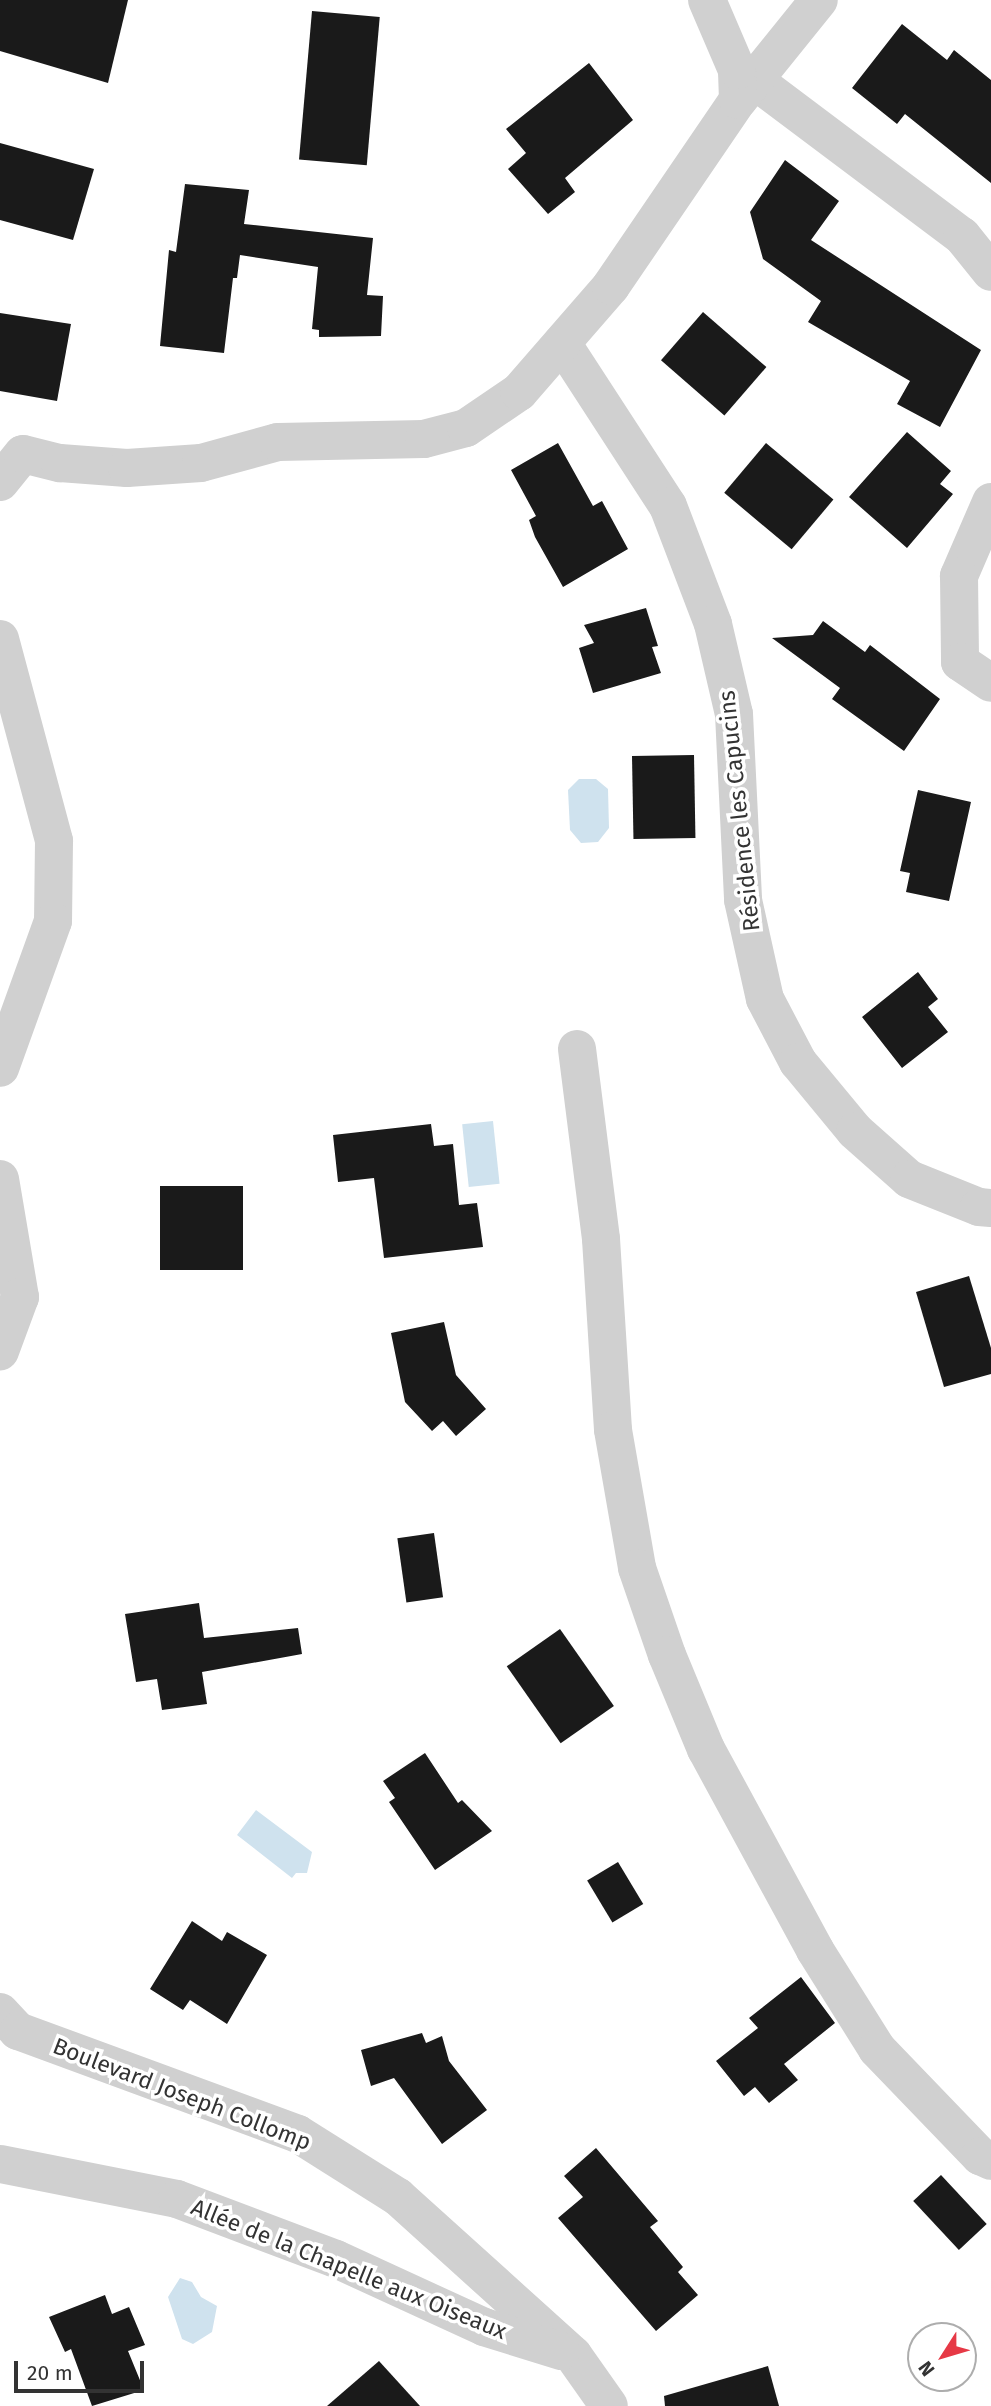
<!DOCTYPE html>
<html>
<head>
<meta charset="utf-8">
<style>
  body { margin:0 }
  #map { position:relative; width:991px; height:2406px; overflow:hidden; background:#fff; font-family:"Fira Sans",sans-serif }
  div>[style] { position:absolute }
  .water>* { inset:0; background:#cfe2ee; transform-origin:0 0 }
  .building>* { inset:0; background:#1a1a1a; transform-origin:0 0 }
  .street>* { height:38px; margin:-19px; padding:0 19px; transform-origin:19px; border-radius:19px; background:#d0d0d0 }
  span { translate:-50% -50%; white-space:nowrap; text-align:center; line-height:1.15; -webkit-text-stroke:7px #fff; paint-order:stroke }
  .street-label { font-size:23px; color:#333 }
  .north { position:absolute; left:907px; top:2322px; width:70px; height:70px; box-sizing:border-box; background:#fff; border:2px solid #adadad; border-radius:50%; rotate:233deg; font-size:19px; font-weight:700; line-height:28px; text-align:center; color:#333 }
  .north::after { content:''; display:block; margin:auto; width:24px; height:32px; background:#e63946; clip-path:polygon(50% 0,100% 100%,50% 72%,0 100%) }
  .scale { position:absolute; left:14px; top:2361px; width:130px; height:32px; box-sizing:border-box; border:4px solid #333; border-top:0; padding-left:9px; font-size:21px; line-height:24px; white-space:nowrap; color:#333; -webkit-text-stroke:5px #fff; paint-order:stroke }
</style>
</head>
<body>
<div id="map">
  <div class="water">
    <div style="clip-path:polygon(579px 779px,596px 779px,608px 789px,609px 828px,598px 842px,581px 843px,570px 830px,568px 790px)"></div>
    <div style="left:493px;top:1121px;width:63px;height:31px;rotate:84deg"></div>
    <div style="clip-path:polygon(256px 1810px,312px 1852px,307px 1873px,296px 1873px,292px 1878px,237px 1835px)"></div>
    <div style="clip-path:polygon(180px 2278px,192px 2282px,201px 2297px,217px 2306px,212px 2332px,193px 2344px,182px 2339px,168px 2297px)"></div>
  </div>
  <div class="building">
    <div style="clip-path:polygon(0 0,128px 0,108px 83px,0 51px)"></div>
    <div style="left:312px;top:11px;width:68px;height:149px;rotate:5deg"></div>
    <div style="clip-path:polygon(902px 24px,947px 60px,954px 50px,991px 80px,991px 183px,905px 114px,897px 124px,852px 88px)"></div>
    <div style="clip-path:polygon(589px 63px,633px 120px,565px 178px,575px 192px,548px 214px,508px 169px,526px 153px,506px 129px)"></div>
    <div style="clip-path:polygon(0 143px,94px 169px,73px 240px,0 220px)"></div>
    <div style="clip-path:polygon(785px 160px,839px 201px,811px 240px,981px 350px,940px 427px,897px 404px,910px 381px,808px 322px,821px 301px,763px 259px,750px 212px)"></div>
    <div style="clip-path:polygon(185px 184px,249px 190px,244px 224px,373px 238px,367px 295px,383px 296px,381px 336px,319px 337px,319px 330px,312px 329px,318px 267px,240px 255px,237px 278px,233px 278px,224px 353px,160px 346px,169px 250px,176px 252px)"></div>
    <div style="left:703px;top:312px;width:84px;height:64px;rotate:41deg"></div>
    <div style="clip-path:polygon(0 313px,71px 324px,57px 401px,0 391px)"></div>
    <div style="clip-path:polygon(907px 432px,951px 471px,940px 484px,953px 494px,907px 548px,849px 497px)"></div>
    <div style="clip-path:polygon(558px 443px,593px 506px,602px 501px,628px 549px,563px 587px,535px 537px,529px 520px,536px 516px,511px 470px)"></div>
    <div style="left:766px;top:443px;width:88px;height:65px;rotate:40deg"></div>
    <div style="clip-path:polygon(646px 608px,658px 646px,652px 647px,661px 673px,593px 693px,579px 648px,594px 643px,584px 625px)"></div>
    <div style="clip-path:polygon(823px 621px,865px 652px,870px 645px,940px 699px,904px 751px,832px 699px,840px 688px,772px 638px,813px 635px)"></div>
    <div style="left:694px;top:755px;width:83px;height:62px;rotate:89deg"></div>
    <div style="clip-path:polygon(918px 790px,971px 802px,949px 901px,906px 892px,910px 873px,900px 871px)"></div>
    <div style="clip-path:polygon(918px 972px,938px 999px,928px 1007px,948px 1032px,902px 1068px,862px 1017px)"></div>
    <div style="clip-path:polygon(431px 1124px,434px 1146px,453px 1144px,459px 1205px,477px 1203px,483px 1247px,384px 1258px,374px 1178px,338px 1182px,333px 1135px)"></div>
    <div style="left:160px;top:1186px;width:83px;height:84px"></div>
    <div style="clip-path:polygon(969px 1276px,991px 1348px,991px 1374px,944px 1387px,916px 1292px)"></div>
    <div style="clip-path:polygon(444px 1322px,456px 1375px,486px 1409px,456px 1436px,443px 1421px,432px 1431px,405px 1402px,391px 1333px)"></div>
    <div style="left:434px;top:1533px;width:65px;height:37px;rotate:82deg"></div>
    <div style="clip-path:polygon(199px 1603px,204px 1638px,298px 1628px,302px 1654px,202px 1672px,207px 1704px,162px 1710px,157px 1679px,136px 1682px,125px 1614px)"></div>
    <div style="left:560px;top:1629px;width:94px;height:65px;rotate:55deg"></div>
    <div style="clip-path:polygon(425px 1753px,458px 1803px,462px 1800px,492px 1831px,435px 1870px,389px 1802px,395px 1798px,383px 1781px)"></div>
    <div style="left:618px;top:1862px;width:49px;height:36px;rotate:59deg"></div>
    <div style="clip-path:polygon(192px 1921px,222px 1941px,227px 1932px,267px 1955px,227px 2024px,190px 2000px,183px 2010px,150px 1989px)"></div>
    <div style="clip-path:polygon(801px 1977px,835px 2023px,784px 2064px,798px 2080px,769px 2103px,755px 2087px,744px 2096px,716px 2061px,758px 2028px,749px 2018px)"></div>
    <div style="clip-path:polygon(422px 2033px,426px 2043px,442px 2036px,449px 2061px,487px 2110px,442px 2144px,394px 2078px,371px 2086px,361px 2050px)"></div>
    <div style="clip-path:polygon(596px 2148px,658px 2221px,650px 2227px,683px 2267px,678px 2272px,698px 2295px,656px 2331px,558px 2218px,583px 2197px,564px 2176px)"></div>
    <div style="left:941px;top:2175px;width:67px;height:38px;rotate:47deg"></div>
    <div style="clip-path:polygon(105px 2295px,112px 2314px,129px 2307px,145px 2345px,128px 2351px,144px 2390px,92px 2406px,71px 2349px,65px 2352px,49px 2317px)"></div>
    <div style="clip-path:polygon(379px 2361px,420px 2406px,327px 2406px)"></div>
    <div style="clip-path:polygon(768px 2366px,779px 2406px,665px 2406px,664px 2396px)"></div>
  </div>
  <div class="street">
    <div style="left:754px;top:80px;width:260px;rotate:36.9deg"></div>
    <div style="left:962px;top:236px;width:46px;rotate:51.1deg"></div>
    <div style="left:739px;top:99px;width:127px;rotate:-51.1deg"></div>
    <div style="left:562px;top:343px;width:194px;rotate:57deg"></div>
    <div style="left:668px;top:506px;width:126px;rotate:69.1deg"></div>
    <div style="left:713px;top:624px;width:92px;rotate:76.9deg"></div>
    <div style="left:734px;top:714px;width:186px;rotate:87.2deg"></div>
    <div style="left:743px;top:900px;width:101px;rotate:77.5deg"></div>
    <div style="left:765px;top:999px;width:71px;rotate:62.4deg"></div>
    <div style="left:798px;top:1062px;width:89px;rotate:50.4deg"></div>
    <div style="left:855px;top:1131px;width:72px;rotate:41.6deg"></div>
    <div style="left:909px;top:1179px;width:75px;rotate:21.8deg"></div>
    <div style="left:979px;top:1207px;width:12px;rotate:5deg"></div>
    <div style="left:0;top:482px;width:36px;rotate:-51deg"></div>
    <div style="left:23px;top:454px;width:38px;rotate:14deg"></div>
    <div style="left:60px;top:463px;width:67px;rotate:4.3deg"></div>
    <div style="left:127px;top:468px;width:74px;rotate:-3.9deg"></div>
    <div style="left:201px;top:463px;width:80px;rotate:-15.3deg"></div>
    <div style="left:278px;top:442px;width:146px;rotate:-1.2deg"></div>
    <div style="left:424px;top:439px;width:43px;rotate:-14.7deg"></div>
    <div style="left:466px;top:428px;width:64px;rotate:-34.2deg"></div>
    <div style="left:519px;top:392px;width:140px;rotate:-49deg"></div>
    <div style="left:611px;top:286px;width:225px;rotate:-55.7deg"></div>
    <div style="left:738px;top:100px;width:30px;rotate:-92deg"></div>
    <div style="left:737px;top:70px;width:76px;rotate:-113.2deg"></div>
    <div style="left:991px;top:502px;width:81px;rotate:113.4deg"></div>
    <div style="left:959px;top:576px;width:86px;rotate:89.3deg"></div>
    <div style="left:960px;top:662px;width:37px;rotate:34deg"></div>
    <div style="left:0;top:639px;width:209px;rotate:75deg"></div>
    <div style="left:54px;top:841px;width:80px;rotate:90.7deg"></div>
    <div style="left:53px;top:921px;width:156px;rotate:109.8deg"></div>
    <div style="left:577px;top:1049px;width:192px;rotate:82.8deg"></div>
    <div style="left:601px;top:1239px;width:191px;rotate:86.4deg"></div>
    <div style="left:613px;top:1430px;width:140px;rotate:80.1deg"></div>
    <div style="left:637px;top:1568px;width:92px;rotate:71deg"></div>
    <div style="left:667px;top:1655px;width:102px;rotate:67.5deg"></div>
    <div style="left:706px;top:1749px;width:229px;rotate:61.5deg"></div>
    <div style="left:815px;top:1950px;width:117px;rotate:57.9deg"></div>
    <div style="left:877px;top:2049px;width:149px;rotate:46.1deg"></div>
    <div style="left:980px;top:2156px;width:12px;rotate:24deg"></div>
    <div style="left:0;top:1179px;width:120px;rotate:80.4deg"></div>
    <div style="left:20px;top:1297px;width:58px;rotate:110.3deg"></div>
    <div style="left:0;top:2012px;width:26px;rotate:47deg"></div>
    <div style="left:18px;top:2031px;width:298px;rotate:20.2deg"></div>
    <div style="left:298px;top:2134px;width:118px;rotate:32.2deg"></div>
    <div style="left:398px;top:2197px;width:236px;rotate:42.1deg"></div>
    <div style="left:573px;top:2355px;width:62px;rotate:54.8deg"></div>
    <div style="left:0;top:2164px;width:180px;rotate:11.2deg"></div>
    <div style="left:177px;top:2199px;width:170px;rotate:20.7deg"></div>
    <div style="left:336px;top:2259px;width:163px;rotate:24.7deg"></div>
    <div style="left:484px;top:2327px;width:81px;rotate:17.3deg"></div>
  </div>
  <div class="street-label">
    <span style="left:739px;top:811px;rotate:-96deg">Résidence les Capucins</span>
    <span style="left:182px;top:2094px;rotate:21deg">Boulevard Joseph Collomp</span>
    <span style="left:349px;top:2269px;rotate:22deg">Allée de la Chapelle aux Oiseaux</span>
  </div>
  <div class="north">N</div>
  <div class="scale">20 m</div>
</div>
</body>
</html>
